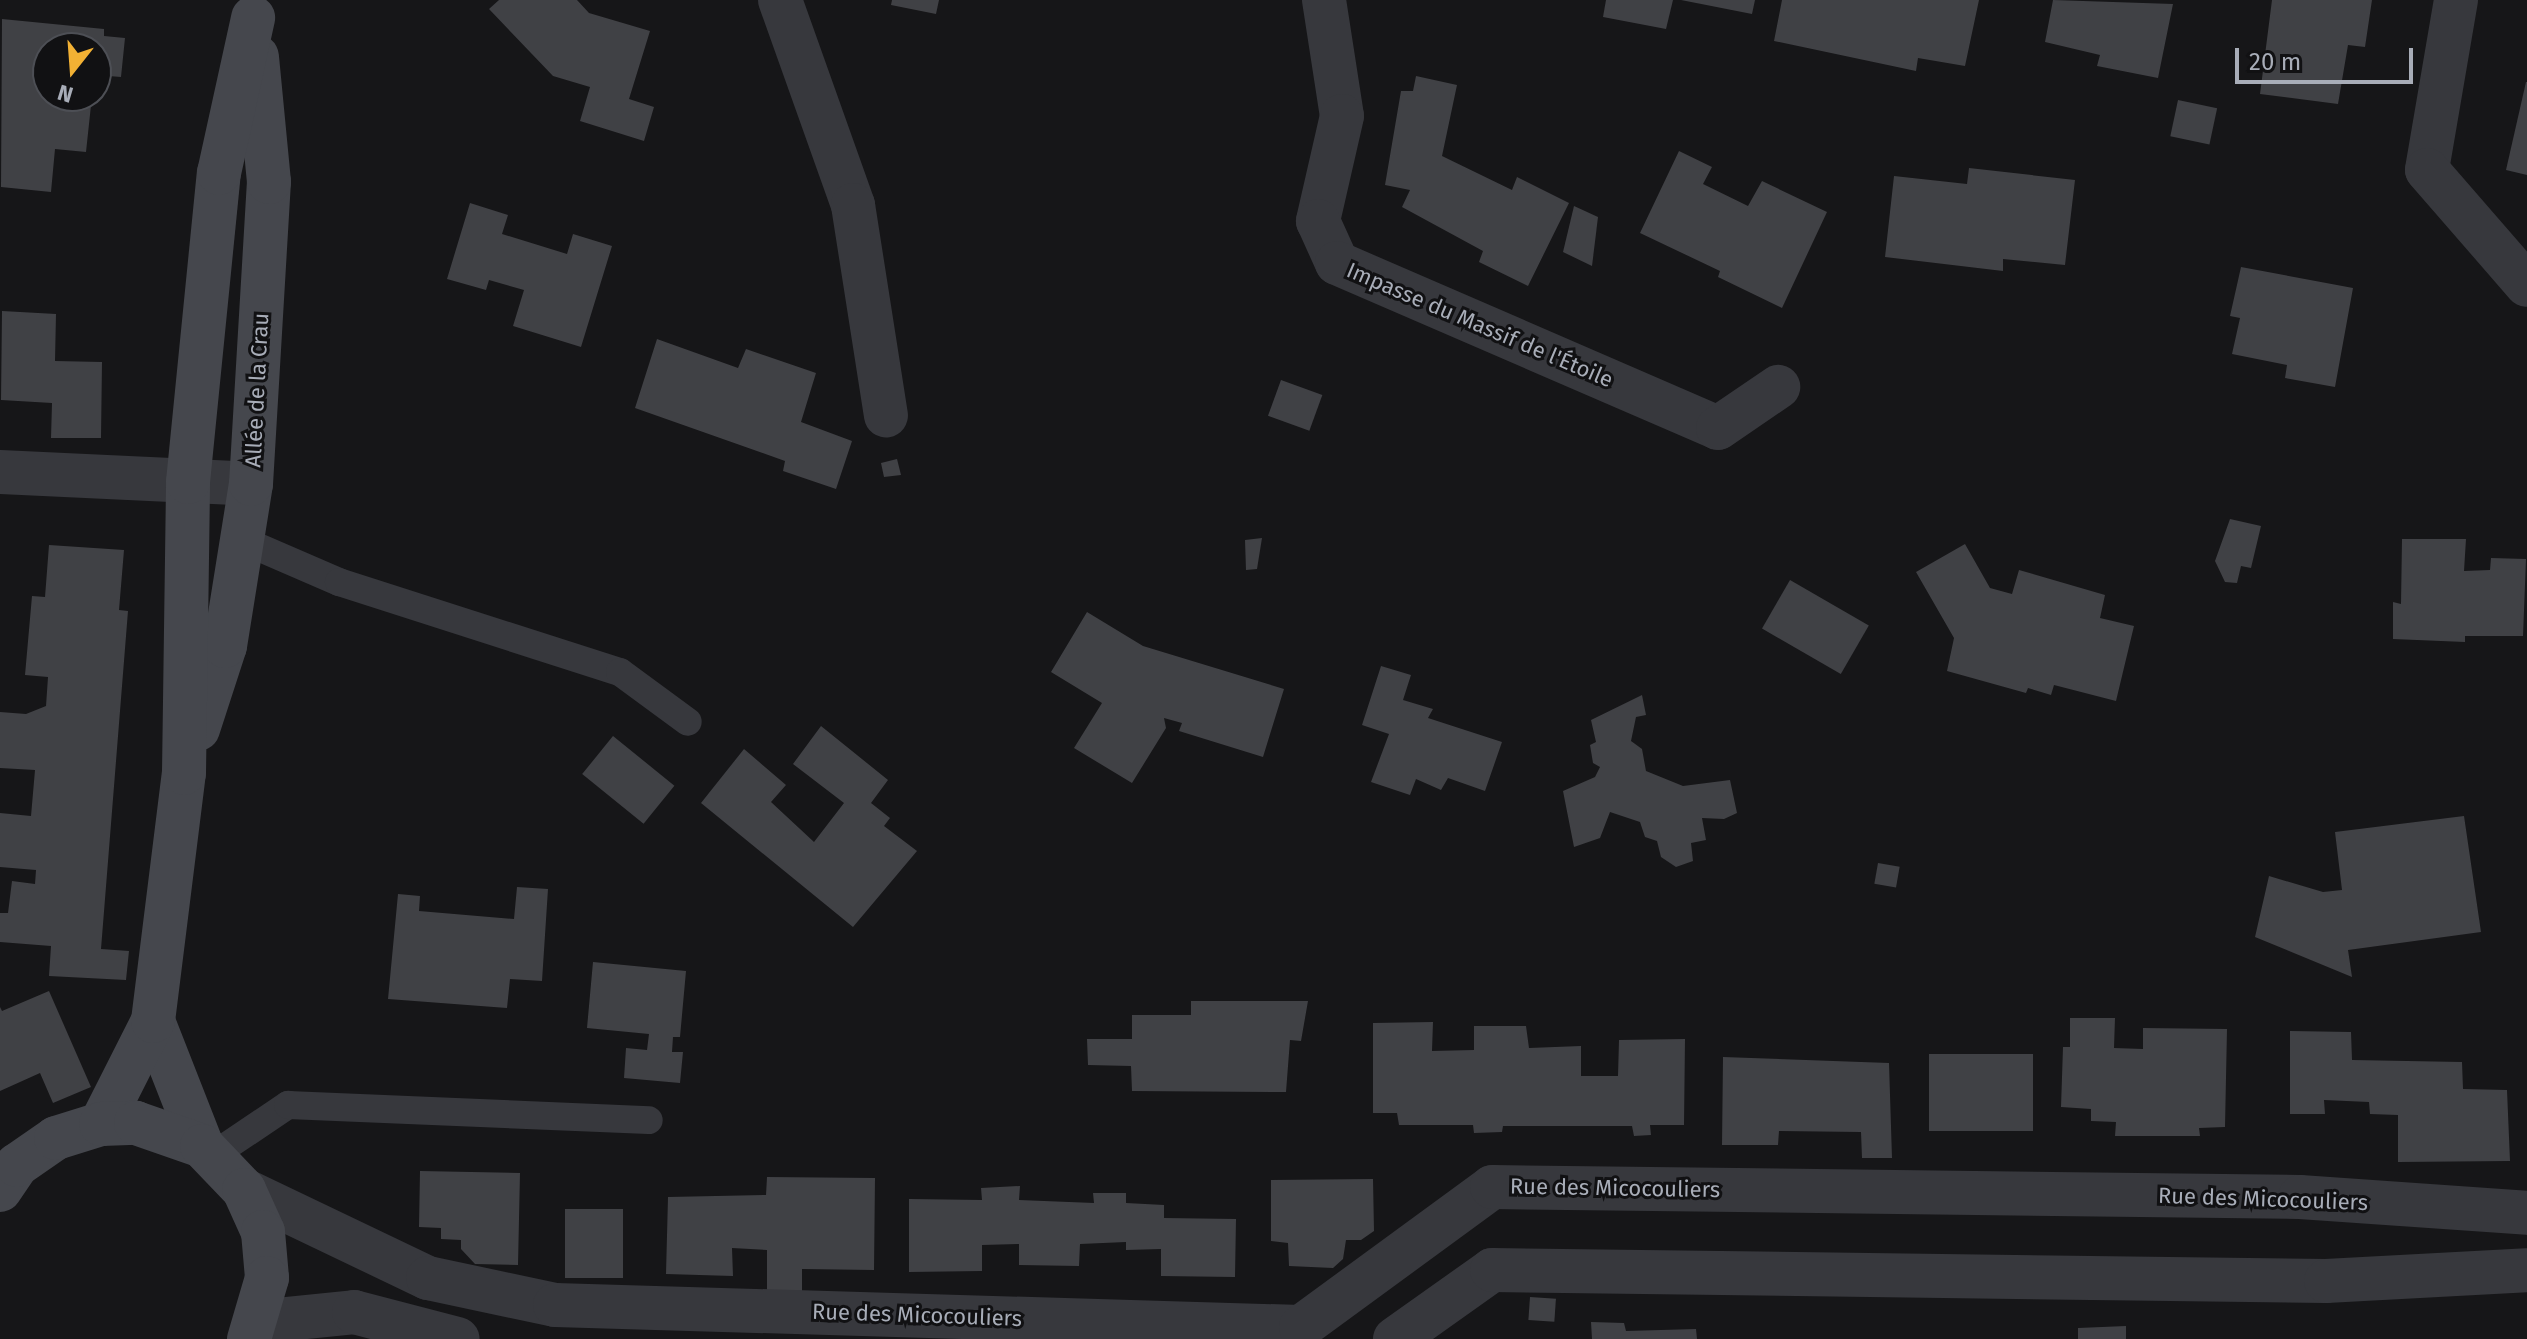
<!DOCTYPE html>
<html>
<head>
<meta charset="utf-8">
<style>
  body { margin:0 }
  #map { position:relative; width:2527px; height:1339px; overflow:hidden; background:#161618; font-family:"Fira Sans",sans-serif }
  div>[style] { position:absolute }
  .building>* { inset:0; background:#404145; transform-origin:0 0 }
  .lane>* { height:28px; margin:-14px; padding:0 14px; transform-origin:14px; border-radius:14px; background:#37383d }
  .street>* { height:44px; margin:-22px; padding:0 22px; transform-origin:22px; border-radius:22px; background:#37383d }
  .secondary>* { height:44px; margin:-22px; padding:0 22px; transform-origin:22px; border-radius:22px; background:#45474d }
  span { translate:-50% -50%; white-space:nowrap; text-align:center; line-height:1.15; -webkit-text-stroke:6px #111113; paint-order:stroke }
  .street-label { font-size:22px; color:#a8adb8 }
  .north { position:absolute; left:32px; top:32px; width:80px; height:80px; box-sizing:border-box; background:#111113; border:2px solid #4d4f55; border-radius:50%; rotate:197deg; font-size:22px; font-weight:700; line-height:32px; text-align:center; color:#a8adb8 }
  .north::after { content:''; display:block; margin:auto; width:28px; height:36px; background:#f2b134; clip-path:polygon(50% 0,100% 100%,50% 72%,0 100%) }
  .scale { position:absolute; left:2235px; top:48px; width:178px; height:36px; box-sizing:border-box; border:4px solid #a8adb8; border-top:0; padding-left:10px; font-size:24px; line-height:28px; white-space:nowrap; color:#a8adb8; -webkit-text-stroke:6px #111113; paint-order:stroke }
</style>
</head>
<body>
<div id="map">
  <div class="building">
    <div style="clip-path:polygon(499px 0,577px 0,589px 13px,650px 31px,629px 99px,654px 107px,644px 141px,580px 121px,590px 87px,553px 76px,489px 9px)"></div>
    <div style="clip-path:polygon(892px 0,939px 0,936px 14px,891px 5px)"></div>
    <div style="clip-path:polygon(1606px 0,1673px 0,1666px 29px,1603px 17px)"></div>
    <div style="clip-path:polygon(1681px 0,1755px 0,1752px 14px)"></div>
    <div style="clip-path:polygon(1782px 0,1979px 0,1965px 66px,1918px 58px,1916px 71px,1774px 41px)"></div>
    <div style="clip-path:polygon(2053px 0,2173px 4px,2158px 78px,2097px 66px,2100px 55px,2045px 42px)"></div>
    <div style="clip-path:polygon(2272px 0,2372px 0,2365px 47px,2348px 45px,2338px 104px,2260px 94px)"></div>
    <div style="clip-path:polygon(2px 19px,104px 29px,104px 36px,125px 38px,121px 77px,96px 75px,96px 48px,48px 48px,48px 96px,92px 96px,86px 152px,55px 149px,51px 192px,1px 187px)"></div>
    <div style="clip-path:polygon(1416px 76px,1457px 85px,1442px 156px,1512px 190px,1517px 177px,1569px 203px,1528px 286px,1479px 262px,1483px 251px,1402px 207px,1410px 190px,1385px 185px,1401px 91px,1413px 91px)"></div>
    <div style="clip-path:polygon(2526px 82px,2527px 82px,2527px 175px,2506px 170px)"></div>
    <div style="left:2178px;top:100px;width:40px;height:37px;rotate:12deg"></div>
    <div style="clip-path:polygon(1679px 151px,1712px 167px,1703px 184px,1748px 206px,1762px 181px,1827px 212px,1782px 308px,1718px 277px,1720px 271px,1640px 233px)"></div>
    <div style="clip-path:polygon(1969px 168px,2075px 180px,2065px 265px,2003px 259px,2003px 271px,1885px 257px,1894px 176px,1967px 184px)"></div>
    <div style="clip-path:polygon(470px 203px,508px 215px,502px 234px,567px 254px,573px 234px,612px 246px,581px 347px,513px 326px,524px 290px,489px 280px,486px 290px,447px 279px)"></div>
    <div style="clip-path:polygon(1574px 206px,1598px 217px,1592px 266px,1563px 252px)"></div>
    <div style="clip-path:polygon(2241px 267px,2353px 288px,2335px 387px,2285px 378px,2287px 365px,2232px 354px,2240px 318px,2230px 316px)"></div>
    <div style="clip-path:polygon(2px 311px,56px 314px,55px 361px,102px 362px,101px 438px,51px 438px,52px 403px,1px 400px)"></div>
    <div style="clip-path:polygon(657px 339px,738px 368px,746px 349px,816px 373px,801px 422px,852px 441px,836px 489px,783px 471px,785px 461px,635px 408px)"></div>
    <div style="left:1281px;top:380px;width:44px;height:38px;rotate:20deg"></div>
    <div style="clip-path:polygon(897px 459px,901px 475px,884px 477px,881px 463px)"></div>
    <div style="clip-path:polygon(2230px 519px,2261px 526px,2251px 568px,2241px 566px,2237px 583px,2225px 582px,2215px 561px)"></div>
    <div style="clip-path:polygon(1262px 538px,1257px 569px,1246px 570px,1245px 540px)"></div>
    <div style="clip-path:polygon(2402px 539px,2466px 539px,2464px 571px,2490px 570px,2491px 558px,2526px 559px,2523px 636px,2465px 636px,2465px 642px,2393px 639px,2393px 602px,2401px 604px)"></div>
    <div style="clip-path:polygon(1965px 544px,1990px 588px,2012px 594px,2019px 570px,2105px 595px,2100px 618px,2134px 626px,2116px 701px,2054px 685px,2051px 695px,2028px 688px,2026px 693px,1947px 671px,1954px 638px,1916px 572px)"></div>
    <div style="clip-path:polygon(49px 545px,124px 550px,119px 610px,128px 611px,101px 949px,129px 951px,126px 980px,49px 976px,51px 946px,0 942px,0 913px,8px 913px,12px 881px,35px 884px,36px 870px,0 867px,0 813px,31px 816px,35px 770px,0 768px,0 712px,26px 714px,46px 706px,48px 677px,25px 675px,32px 596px,45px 597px)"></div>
    <div style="left:1790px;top:580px;width:91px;height:56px;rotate:30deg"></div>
    <div style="clip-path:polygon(1087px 612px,1143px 646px,1284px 689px,1263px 757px,1179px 731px,1182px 723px,1164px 718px,1166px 728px,1132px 783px,1074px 748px,1102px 703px,1051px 672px)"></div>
    <div style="clip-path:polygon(1381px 666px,1411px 675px,1403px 700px,1433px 709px,1428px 718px,1502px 742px,1485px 791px,1448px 778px,1441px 790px,1416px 779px,1410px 795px,1371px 782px,1389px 734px,1362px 725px)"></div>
    <div style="clip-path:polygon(1642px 695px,1646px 715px,1636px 717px,1631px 741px,1642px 749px,1646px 771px,1683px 786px,1730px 780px,1737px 813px,1724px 819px,1702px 818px,1706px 840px,1691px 843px,1693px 861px,1676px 867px,1661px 857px,1657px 841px,1645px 837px,1640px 822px,1610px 812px,1600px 838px,1574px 847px,1563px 791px,1595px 777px,1600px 767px,1593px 763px,1590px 745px,1596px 742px,1591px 720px)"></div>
    <div style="clip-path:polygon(821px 726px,888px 780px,871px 803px,890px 818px,884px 826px,917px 851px,853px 927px,701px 803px,744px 749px,786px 785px,771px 802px,814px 842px,844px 803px,793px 764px)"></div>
    <div style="left:613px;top:736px;width:79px;height:49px;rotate:39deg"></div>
    <div style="clip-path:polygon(2464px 816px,2481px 932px,2348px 950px,2352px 977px,2255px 937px,2269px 876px,2323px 892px,2342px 890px,2335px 832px)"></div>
    <div style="left:1878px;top:863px;width:22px;height:21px;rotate:10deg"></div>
    <div style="clip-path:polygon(517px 887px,548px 889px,542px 981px,510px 979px,507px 1008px,388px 999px,398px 894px,420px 896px,419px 911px,514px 919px)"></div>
    <div style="clip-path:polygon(593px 962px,686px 971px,680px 1037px,673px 1037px,672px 1052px,683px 1052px,680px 1083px,624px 1078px,626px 1048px,647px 1050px,649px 1034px,587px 1028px)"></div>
    <div style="clip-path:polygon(49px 991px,91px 1087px,53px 1103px,40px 1073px,0 1091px,0 1007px,2px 1011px)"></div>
    <div style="clip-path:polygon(1191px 1001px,1308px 1001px,1301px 1041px,1290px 1040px,1286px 1092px,1132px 1091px,1131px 1066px,1088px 1065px,1087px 1039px,1132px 1039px,1132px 1015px,1191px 1015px)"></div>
    <div style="clip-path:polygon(2070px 1018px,2115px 1018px,2114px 1048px,2143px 1049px,2143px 1028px,2227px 1029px,2225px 1127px,2199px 1128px,2200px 1136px,2115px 1136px,2116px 1122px,2091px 1121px,2091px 1109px,2061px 1107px,2063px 1047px,2070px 1047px)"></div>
    <div style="clip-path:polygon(1433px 1022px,1432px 1051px,1474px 1050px,1474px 1026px,1526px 1026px,1529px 1048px,1581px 1046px,1581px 1076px,1618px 1076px,1619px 1040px,1685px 1039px,1684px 1125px,1650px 1125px,1651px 1135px,1634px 1136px,1632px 1126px,1503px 1126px,1502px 1132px,1474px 1133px,1473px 1125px,1399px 1125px,1397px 1113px,1373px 1113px,1373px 1023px)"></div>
    <div style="clip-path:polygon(2290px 1031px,2351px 1032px,2352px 1060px,2462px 1062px,2463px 1089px,2507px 1090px,2510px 1161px,2398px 1162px,2398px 1115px,2370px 1114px,2369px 1102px,2324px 1100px,2325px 1114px,2290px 1114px)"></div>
    <div style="left:1929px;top:1054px;width:104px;height:77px"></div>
    <div style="clip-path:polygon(1723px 1057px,1889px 1063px,1892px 1158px,1862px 1158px,1861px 1132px,1779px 1131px,1778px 1145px,1722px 1145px)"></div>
    <div style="clip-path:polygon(420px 1171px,520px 1173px,518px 1265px,475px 1264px,461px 1249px,461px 1240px,441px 1239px,441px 1228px,419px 1227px)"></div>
    <div style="clip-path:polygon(767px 1177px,875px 1178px,874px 1270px,802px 1269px,802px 1293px,767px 1293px,767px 1250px,732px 1248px,733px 1276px,666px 1274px,668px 1197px,766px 1195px)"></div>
    <div style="clip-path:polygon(1373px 1179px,1374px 1231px,1361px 1240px,1346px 1240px,1343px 1259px,1333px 1268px,1289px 1266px,1288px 1243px,1271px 1241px,1271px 1180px)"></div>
    <div style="clip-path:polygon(1020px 1186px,1019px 1200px,1094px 1203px,1093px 1193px,1126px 1193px,1126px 1203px,1164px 1205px,1164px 1218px,1236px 1219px,1235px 1277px,1161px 1276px,1161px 1249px,1126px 1250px,1126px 1242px,1080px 1244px,1079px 1266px,1019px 1265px,1019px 1244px,982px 1245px,982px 1271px,909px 1272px,909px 1199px,982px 1200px,981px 1188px)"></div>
    <div style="left:623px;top:1209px;width:69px;height:58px;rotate:90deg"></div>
    <div style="left:1530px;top:1297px;width:26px;height:23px;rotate:4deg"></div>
    <div style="clip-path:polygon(1591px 1322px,1624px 1323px,1626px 1331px,1696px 1329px,1697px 1339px,1592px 1339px)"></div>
    <div style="clip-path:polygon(2126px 1326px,2126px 1339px,2078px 1339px,2078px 1328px)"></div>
  </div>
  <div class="lane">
    <div style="left:242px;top:540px;width:106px;rotate:23.4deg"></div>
    <div style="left:339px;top:582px;width:295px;rotate:17.8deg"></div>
    <div style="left:620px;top:672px;width:84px;rotate:36.3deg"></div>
    <div style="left:212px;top:1156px;width:92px;rotate:-33.9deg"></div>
    <div style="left:288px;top:1105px;width:361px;rotate:2.4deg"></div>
  </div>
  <div class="street">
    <div style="left:780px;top:0;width:218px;rotate:70.4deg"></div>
    <div style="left:853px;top:205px;width:213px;rotate:81.1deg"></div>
    <div style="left:1324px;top:0;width:117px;rotate:81.2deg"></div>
    <div style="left:1342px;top:116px;width:108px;rotate:102.9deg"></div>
    <div style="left:1318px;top:221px;width:46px;rotate:65.7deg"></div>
    <div style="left:1337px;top:263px;width:415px;rotate:23.4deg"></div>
    <div style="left:1718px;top:428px;width:73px;rotate:-34.3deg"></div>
    <div style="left:2456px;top:0;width:172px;rotate:99.7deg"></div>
    <div style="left:2427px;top:170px;width:152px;rotate:49deg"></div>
    <div style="left:0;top:472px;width:251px;rotate:2.7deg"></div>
    <div style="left:244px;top:1190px;width:204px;rotate:25.6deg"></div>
    <div style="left:428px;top:1278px;width:130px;rotate:12deg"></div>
    <div style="left:555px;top:1305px;width:746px;rotate:1.69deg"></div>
    <div style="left:1301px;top:1327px;width:237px;rotate:-36.2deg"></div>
    <div style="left:1492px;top:1187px;width:808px;rotate:0.71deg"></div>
    <div style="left:2300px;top:1197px;width:228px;rotate:4deg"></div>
    <div style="left:258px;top:1322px;width:97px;rotate:-5.9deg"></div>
    <div style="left:354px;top:1312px;width:107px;rotate:14.6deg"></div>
    <div style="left:1395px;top:1339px;width:119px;rotate:-35.4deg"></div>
    <div style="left:1492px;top:1270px;width:834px;rotate:0.76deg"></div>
    <div style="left:2326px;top:1281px;width:201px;rotate:-3.1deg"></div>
  </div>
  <div class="secondary">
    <div style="left:198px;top:729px;width:87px;rotate:-72deg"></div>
    <div style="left:225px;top:646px;width:164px;rotate:-80.9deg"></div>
    <div style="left:251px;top:484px;width:303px;rotate:-86.6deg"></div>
    <div style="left:269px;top:182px;width:126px;rotate:-95.5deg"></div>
    <div style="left:153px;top:1021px;width:134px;rotate:68.6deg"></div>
    <div style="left:101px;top:1124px;width:115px;rotate:-63.2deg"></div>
    <div style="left:153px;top:1021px;width:250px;rotate:-82.9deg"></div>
    <div style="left:184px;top:773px;width:291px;rotate:-89.2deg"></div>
    <div style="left:188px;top:482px;width:311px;rotate:-84.3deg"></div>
    <div style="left:219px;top:173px;width:159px;rotate:-77.6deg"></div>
    <div style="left:0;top:1190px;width:30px;rotate:-56deg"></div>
    <div style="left:17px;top:1165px;width:47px;rotate:-34.7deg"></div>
    <div style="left:56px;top:1138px;width:47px;rotate:-17.3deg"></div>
    <div style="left:101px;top:1124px;width:35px;rotate:-2deg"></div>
    <div style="left:136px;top:1123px;width:70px;rotate:19.2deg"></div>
    <div style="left:202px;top:1146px;width:61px;rotate:46.3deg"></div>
    <div style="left:244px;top:1190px;width:46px;rotate:65.7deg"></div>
    <div style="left:263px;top:1232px;width:46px;rotate:85deg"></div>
    <div style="left:267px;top:1278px;width:64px;rotate:106.4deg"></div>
  </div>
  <div class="street-label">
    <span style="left:1480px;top:325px;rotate:23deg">Impasse du Massif de l'Étoile</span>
    <span style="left:257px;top:390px;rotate:-87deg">Allée de la Crau</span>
    <span style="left:1615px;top:1188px;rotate:1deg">Rue des Micocouliers</span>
    <span style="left:2263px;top:1199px;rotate:2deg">Rue des Micocouliers</span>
    <span style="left:917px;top:1315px;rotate:2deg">Rue des Micocouliers</span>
  </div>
  <div class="north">N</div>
  <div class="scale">20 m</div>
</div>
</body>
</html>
